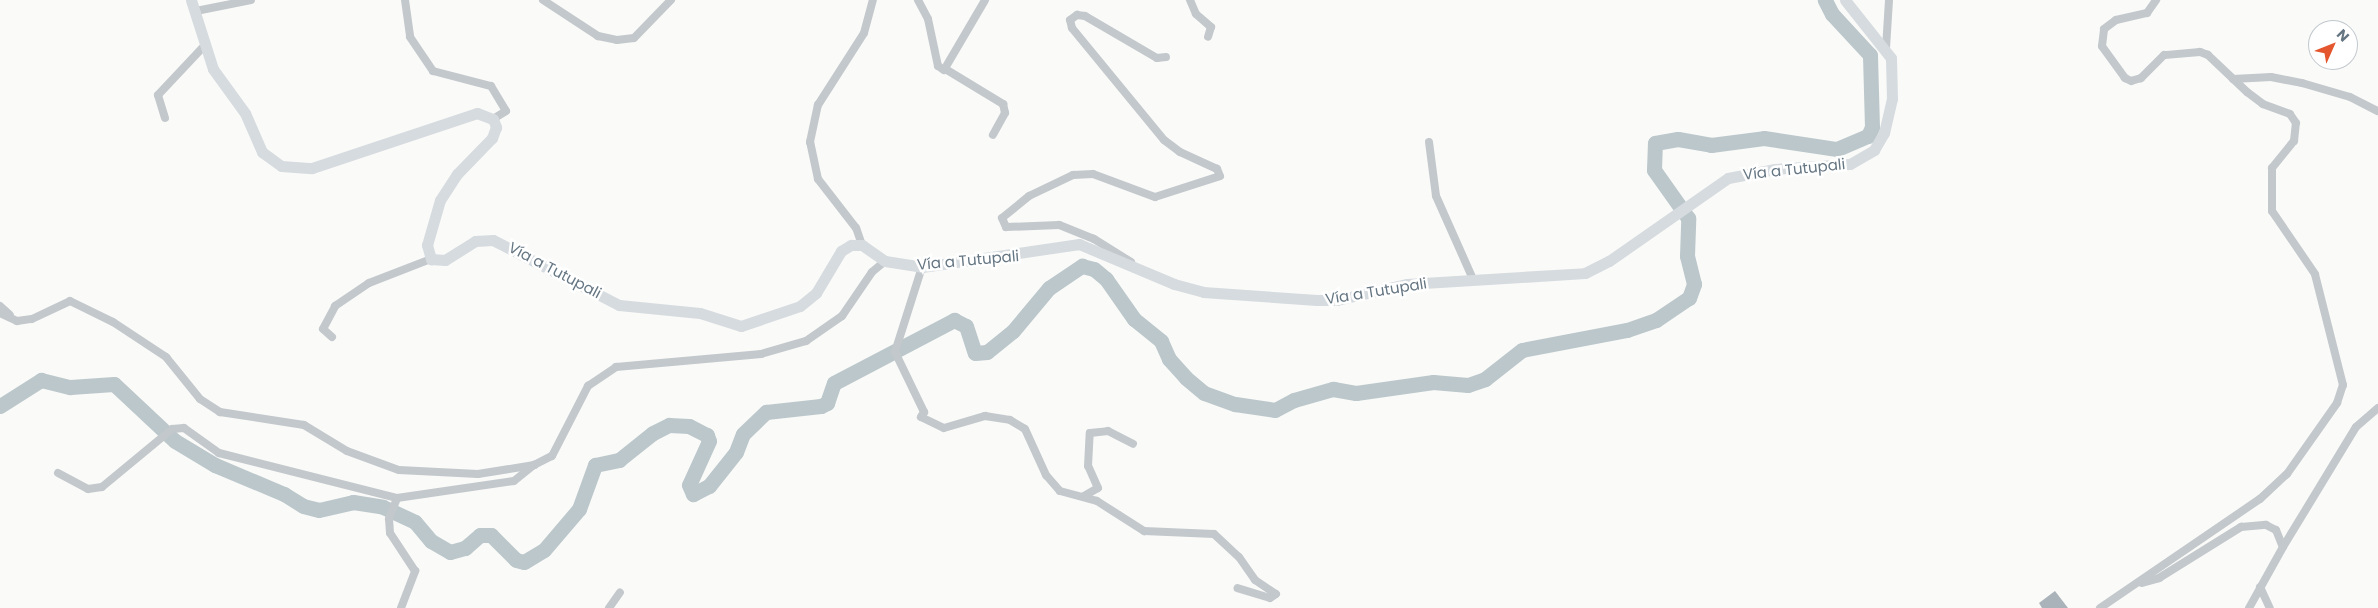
<!DOCTYPE html>
<html>
<head>
<meta charset="utf-8">
<style>
  body { margin:0 }
  #map { position:relative; width:2378px; height:608px; overflow:hidden; background:#fafaf8; font-family:Poppins,sans-serif }
  div>[style] { position:absolute }
  .river>* { height:15px; margin:-7.5px; padding:0 7.5px; transform-origin:7.5px; border-radius:7.5px; background:#bbc7cb }
  .building>* { inset:0; background:#aab3b9 }
  .street>* { height:8px; margin:-4px; padding:0 4px; transform-origin:4px; border-radius:4px; background:#c3c8cc }
  .secondary>* { height:11px; margin:-5.5px; padding:0 5.5px; transform-origin:5.5px; border-radius:5.5px; background:#d6dbdf }
  span { translate:-50% -50%; white-space:nowrap; text-align:center; line-height:1.15; -webkit-text-stroke:5px #fff; paint-order:stroke }
  .street-label { font-size:15px; color:#657683 }
  .north { position:absolute; left:2308px; top:20px; width:50px; height:50px; box-sizing:border-box; background:#fff; border:1px solid #c1c8cd; border-radius:50%; rotate:46deg; font-size:14px; font-weight:700; line-height:20px; text-align:center; color:#657683 }
  .north::after { content:''; display:block; margin:auto; width:18px; height:22px; background:#e4572e; clip-path:polygon(50% 0,100% 100%,50% 72%,0 100%) }
</style>
</head>
<body>
<div id="map">
  <div class="river">
    <div style="left:0;top:406px;width:49px;rotate:-32.4deg"></div>
    <div style="left:41px;top:380px;width:30px;rotate:14deg"></div>
    <div style="left:70px;top:387px;width:44px;rotate:-3.9deg"></div>
    <div style="left:114px;top:384px;width:83px;rotate:43.1deg"></div>
    <div style="left:175px;top:441px;width:47px;rotate:31deg"></div>
    <div style="left:215px;top:465px;width:75px;rotate:22.8deg"></div>
    <div style="left:284px;top:494px;width:22px;rotate:32deg"></div>
    <div style="left:303px;top:506px;width:16px;rotate:14deg"></div>
    <div style="left:319px;top:510px;width:35px;rotate:-13deg"></div>
    <div style="left:353px;top:502px;width:30px;rotate:9deg"></div>
    <div style="left:383px;top:507px;width:35px;rotate:25deg"></div>
    <div style="left:415px;top:522px;width:25px;rotate:50deg"></div>
    <div style="left:431px;top:541px;width:22px;rotate:30deg"></div>
    <div style="left:450px;top:552px;width:16px;rotate:-15deg"></div>
    <div style="left:465px;top:548px;width:20px;rotate:-41deg"></div>
    <div style="left:480px;top:535px;width:11px"></div>
    <div style="left:491px;top:535px;width:35px;rotate:45deg"></div>
    <div style="left:516px;top:560px;width:8px;rotate:14deg"></div>
    <div style="left:524px;top:562px;width:23px;rotate:-31deg"></div>
    <div style="left:544px;top:550px;width:54px;rotate:-49.5deg"></div>
    <div style="left:579px;top:509px;width:47px;rotate:-70deg"></div>
    <div style="left:595px;top:465px;width:25px;rotate:-12deg"></div>
    <div style="left:619px;top:460px;width:43px;rotate:-38.5deg"></div>
    <div style="left:653px;top:433px;width:18px;rotate:-27deg"></div>
    <div style="left:669px;top:425px;width:20px;rotate:3deg"></div>
    <div style="left:689px;top:426px;width:20px;rotate:27deg"></div>
    <div style="left:707px;top:435px;width:6px;rotate:72deg"></div>
    <div style="left:709px;top:441px;width:48px;rotate:114.4deg"></div>
    <div style="left:689px;top:485px;width:10px;rotate:66deg"></div>
    <div style="left:693px;top:494px;width:18px;rotate:-27deg"></div>
    <div style="left:709px;top:486px;width:43px;rotate:-51.5deg"></div>
    <div style="left:736px;top:452px;width:19px;rotate:-69deg"></div>
    <div style="left:743px;top:434px;width:32px;rotate:-44deg"></div>
    <div style="left:766px;top:412px;width:55px;rotate:-6.2deg"></div>
    <div style="left:821px;top:406px;width:7px;rotate:-27deg"></div>
    <div style="left:827px;top:403px;width:21px;rotate:-71deg"></div>
    <div style="left:834px;top:383px;width:136px;rotate:-27.7deg"></div>
    <div style="left:954px;top:320px;width:13px;rotate:27deg"></div>
    <div style="left:966px;top:326px;width:28px;rotate:72deg"></div>
    <div style="left:975px;top:353px;width:12px;rotate:-5deg"></div>
    <div style="left:987px;top:352px;width:33px;rotate:-39deg"></div>
    <div style="left:1013px;top:331px;width:56px;rotate:-50.1deg"></div>
    <div style="left:1049px;top:288px;width:40px;rotate:-34deg"></div>
    <div style="left:1082px;top:266px;width:12px;rotate:14deg"></div>
    <div style="left:1094px;top:269px;width:16px;rotate:40deg"></div>
    <div style="left:1106px;top:279px;width:49px;rotate:55deg"></div>
    <div style="left:1134px;top:319px;width:35px;rotate:39deg"></div>
    <div style="left:1161px;top:341px;width:20px;rotate:66deg"></div>
    <div style="left:1169px;top:359px;width:25px;rotate:48deg"></div>
    <div style="left:1186px;top:378px;width:23px;rotate:40deg"></div>
    <div style="left:1204px;top:393px;width:33px;rotate:20deg"></div>
    <div style="left:1235px;top:404px;width:40px;rotate:8.5deg"></div>
    <div style="left:1275px;top:410px;width:21px;rotate:-28deg"></div>
    <div style="left:1294px;top:400px;width:41px;rotate:-15.8deg"></div>
    <div style="left:1333px;top:389px;width:23px;rotate:10deg"></div>
    <div style="left:1356px;top:393px;width:78px;rotate:-8.1deg"></div>
    <div style="left:1433px;top:382px;width:35px;rotate:5deg"></div>
    <div style="left:1468px;top:385px;width:18px;rotate:-19deg"></div>
    <div style="left:1485px;top:379px;width:47px;rotate:-38.1deg"></div>
    <div style="left:1522px;top:350px;width:107px;rotate:-10.8deg"></div>
    <div style="left:1627px;top:330px;width:31px;rotate:-19deg"></div>
    <div style="left:1656px;top:320px;width:40px;rotate:-34deg"></div>
    <div style="left:1689px;top:298px;width:15px;rotate:-70deg"></div>
    <div style="left:1694px;top:284px;width:29px;rotate:-104deg"></div>
    <div style="left:1687px;top:256px;width:38px;rotate:-88deg"></div>
    <div style="left:1688px;top:218px;width:59px;rotate:-125.3deg"></div>
    <div style="left:1654px;top:170px;width:27px;rotate:-88deg"></div>
    <div style="left:1655px;top:143px;width:23px;rotate:-10deg"></div>
    <div style="left:1678px;top:139px;width:34px;rotate:10deg"></div>
    <div style="left:1711px;top:145px;width:53px;rotate:-7.5deg"></div>
    <div style="left:1764px;top:138px;width:74px;rotate:8.6deg"></div>
    <div style="left:1837px;top:149px;width:34px;rotate:-23deg"></div>
    <div style="left:1868px;top:136px;width:10px;rotate:-66deg"></div>
    <div style="left:1872px;top:127px;width:72px;rotate:-91.6deg"></div>
    <div style="left:1870px;top:55px;width:56px;rotate:-132.8deg"></div>
    <div style="left:1832px;top:14px;width:16px;rotate:-117deg"></div>
  </div>
  <div class="building">
    <div style="clip-path:polygon(2055px 591px,2068px 608px,2042px 608px,2039px 603px)"></div>
  </div>
  <div class="street">
    <div style="left:405px;top:0;width:37px;rotate:82deg"></div>
    <div style="left:410px;top:37px;width:41px;rotate:55.9deg"></div>
    <div style="left:433px;top:71px;width:60px;rotate:14.5deg"></div>
    <div style="left:491px;top:86px;width:29px;rotate:59deg"></div>
    <div style="left:506px;top:111px;width:15px;rotate:148deg"></div>
    <div style="left:543px;top:0;width:66px;rotate:33.2deg"></div>
    <div style="left:598px;top:36px;width:19px;rotate:12deg"></div>
    <div style="left:617px;top:40px;width:17px;rotate:-7deg"></div>
    <div style="left:634px;top:38px;width:53px;rotate:-45.8deg"></div>
    <div style="left:918px;top:0;width:21px;rotate:62deg"></div>
    <div style="left:928px;top:19px;width:48px;rotate:78deg"></div>
    <div style="left:938px;top:66px;width:7px;rotate:34deg"></div>
    <div style="left:944px;top:70px;width:81px;rotate:-59.6deg"></div>
    <div style="left:1190px;top:0;width:15px;rotate:67deg"></div>
    <div style="left:1196px;top:14px;width:20px;rotate:41deg"></div>
    <div style="left:1211px;top:27px;width:10px;rotate:107deg"></div>
    <div style="left:196px;top:11px;width:56px;rotate:-11.3deg"></div>
    <div style="left:1886px;top:48px;width:48px;rotate:-86.4deg"></div>
    <div style="left:947px;top:70px;width:66px;rotate:31.3deg"></div>
    <div style="left:1003px;top:104px;width:9px;rotate:77deg"></div>
    <div style="left:1005px;top:113px;width:25px;rotate:119deg"></div>
    <div style="left:2233px;top:79px;width:38px;rotate:-3deg"></div>
    <div style="left:2271px;top:77px;width:32px;rotate:11deg"></div>
    <div style="left:2302px;top:83px;width:50px;rotate:16.3deg"></div>
    <div style="left:2350px;top:97px;width:31px;rotate:27deg"></div>
    <div style="left:165px;top:118px;width:24px;rotate:-107deg"></div>
    <div style="left:158px;top:95px;width:67px;rotate:-46.8deg"></div>
    <div style="left:1429px;top:142px;width:54px;rotate:82.6deg"></div>
    <div style="left:1436px;top:196px;width:89px;rotate:66deg"></div>
    <div style="left:862px;top:245px;width:18px;rotate:-109deg"></div>
    <div style="left:856px;top:228px;width:62px;rotate:-127.8deg"></div>
    <div style="left:818px;top:179px;width:38px;rotate:-102deg"></div>
    <div style="left:810px;top:142px;width:38px;rotate:-78deg"></div>
    <div style="left:818px;top:105px;width:85px;rotate:-57.4deg"></div>
    <div style="left:864px;top:33px;width:34px;rotate:-75deg"></div>
    <div style="left:1131px;top:262px;width:44px;rotate:-148.1deg"></div>
    <div style="left:1094px;top:239px;width:38px;rotate:-158deg"></div>
    <div style="left:1059px;top:225px;width:53px;rotate:177.8deg"></div>
    <div style="left:1006px;top:227px;width:10px;rotate:-114deg"></div>
    <div style="left:1002px;top:218px;width:35px;rotate:-39deg"></div>
    <div style="left:1029px;top:196px;width:49px;rotate:-25.5deg"></div>
    <div style="left:1073px;top:175px;width:20px;rotate:-3deg"></div>
    <div style="left:1093px;top:174px;width:66px;rotate:20.4deg"></div>
    <div style="left:1155px;top:197px;width:68px;rotate:-17.9deg"></div>
    <div style="left:1220px;top:176px;width:8px;rotate:-113deg"></div>
    <div style="left:1217px;top:169px;width:41px;rotate:-155.3deg"></div>
    <div style="left:1180px;top:152px;width:20px;rotate:-143deg"></div>
    <div style="left:1164px;top:140px;width:145px;rotate:-129.4deg"></div>
    <div style="left:1072px;top:28px;width:8px;rotate:-104deg"></div>
    <div style="left:1070px;top:20px;width:9px;rotate:-36deg"></div>
    <div style="left:1077px;top:15px;width:8px;rotate:7deg"></div>
    <div style="left:1085px;top:16px;width:83px;rotate:30.3deg"></div>
    <div style="left:1157px;top:58px;width:9px;rotate:-6deg"></div>
    <div style="left:922px;top:267px;width:89px;rotate:107.6deg"></div>
    <div style="left:895px;top:352px;width:67px;rotate:64.2deg"></div>
    <div style="left:924px;top:412px;width:6px;rotate:121deg"></div>
    <div style="left:921px;top:417px;width:25px;rotate:26deg"></div>
    <div style="left:944px;top:428px;width:43px;rotate:-16.3deg"></div>
    <div style="left:985px;top:416px;width:25px;rotate:9deg"></div>
    <div style="left:1010px;top:420px;width:17px;rotate:31deg"></div>
    <div style="left:1025px;top:429px;width:51px;rotate:65.5deg"></div>
    <div style="left:1046px;top:475px;width:21px;rotate:49deg"></div>
    <div style="left:1060px;top:491px;width:38px;rotate:15deg"></div>
    <div style="left:1097px;top:501px;width:56px;rotate:32.6deg"></div>
    <div style="left:1144px;top:531px;width:70px;rotate:2.5deg"></div>
    <div style="left:1214px;top:534px;width:34px;rotate:43deg"></div>
    <div style="left:1239px;top:557px;width:28px;rotate:55deg"></div>
    <div style="left:1255px;top:580px;width:25px;rotate:34deg"></div>
    <div style="left:1276px;top:594px;width:7px;rotate:146deg"></div>
    <div style="left:1270px;top:598px;width:34px;rotate:-163deg"></div>
    <div style="left:0;top:306px;width:13px;rotate:42deg"></div>
    <div style="left:0;top:313px;width:19px;rotate:25deg"></div>
    <div style="left:17px;top:321px;width:15px;rotate:-8deg"></div>
    <div style="left:32px;top:319px;width:42px;rotate:-25.3deg"></div>
    <div style="left:70px;top:301px;width:48px;rotate:26deg"></div>
    <div style="left:113px;top:322px;width:64px;rotate:33.4deg"></div>
    <div style="left:166px;top:357px;width:54px;rotate:51deg"></div>
    <div style="left:200px;top:399px;width:24px;rotate:33deg"></div>
    <div style="left:220px;top:412px;width:85px;rotate:8.8deg"></div>
    <div style="left:304px;top:425px;width:50px;rotate:31.2deg"></div>
    <div style="left:347px;top:451px;width:55px;rotate:20.1deg"></div>
    <div style="left:399px;top:470px;width:79px;rotate:2.9deg"></div>
    <div style="left:478px;top:474px;width:57px;rotate:-9.1deg"></div>
    <div style="left:534px;top:465px;width:20px;rotate:-27deg"></div>
    <div style="left:552px;top:456px;width:79px;rotate:-62.8deg"></div>
    <div style="left:588px;top:386px;width:34px;rotate:-34deg"></div>
    <div style="left:616px;top:367px;width:146px;rotate:-5.1deg"></div>
    <div style="left:761px;top:354px;width:47px;rotate:-16.1deg"></div>
    <div style="left:806px;top:341px;width:44px;rotate:-34.8deg"></div>
    <div style="left:842px;top:316px;width:53px;rotate:-55.7deg"></div>
    <div style="left:872px;top:272px;width:17px;rotate:-40deg"></div>
    <div style="left:332px;top:337px;width:12px;rotate:-138deg"></div>
    <div style="left:323px;top:329px;width:26px;rotate:-62deg"></div>
    <div style="left:335px;top:306px;width:41px;rotate:-34.1deg"></div>
    <div style="left:369px;top:283px;width:66px;rotate:-21.2deg"></div>
    <div style="left:58px;top:473px;width:34px;rotate:28deg"></div>
    <div style="left:88px;top:489px;width:14px;rotate:-8deg"></div>
    <div style="left:102px;top:487px;width:91px;rotate:-39.6deg"></div>
    <div style="left:172px;top:429px;width:12px;rotate:-5deg"></div>
    <div style="left:184px;top:428px;width:43px;rotate:35.5deg"></div>
    <div style="left:219px;top:453px;width:184px;rotate:14.2deg"></div>
    <div style="left:1084px;top:496px;width:16px;rotate:-30deg"></div>
    <div style="left:1098px;top:488px;width:24px;rotate:-114deg"></div>
    <div style="left:1088px;top:466px;width:33px;rotate:-87deg"></div>
    <div style="left:1090px;top:433px;width:18px;rotate:-6deg"></div>
    <div style="left:1108px;top:431px;width:28px;rotate:27deg"></div>
    <div style="left:2283px;top:547px;width:140px;rotate:-58.7deg"></div>
    <div style="left:2356px;top:427px;width:29px;rotate:-41deg"></div>
    <div style="left:2142px;top:583px;width:18px;rotate:-16deg"></div>
    <div style="left:2159px;top:578px;width:97px;rotate:-31.9deg"></div>
    <div style="left:2241px;top:527px;width:25px;rotate:-5deg"></div>
    <div style="left:2266px;top:525px;width:11px;rotate:27deg"></div>
    <div style="left:2276px;top:530px;width:18px;rotate:68deg"></div>
    <div style="left:2283px;top:547px;width:70px;rotate:119.1deg"></div>
    <div style="left:2260px;top:587px;width:23px;rotate:65deg"></div>
    <div style="left:401px;top:608px;width:40px;rotate:-69deg"></div>
    <div style="left:415px;top:571px;width:45px;rotate:-123.3deg"></div>
    <div style="left:390px;top:533px;width:14px;rotate:-94deg"></div>
    <div style="left:389px;top:519px;width:22px;rotate:-69deg"></div>
    <div style="left:397px;top:498px;width:118px;rotate:-8.3deg"></div>
    <div style="left:514px;top:481px;width:26px;rotate:-39deg"></div>
    <div style="left:609px;top:608px;width:19px;rotate:-55deg"></div>
    <div style="left:2100px;top:608px;width:194px;rotate:-34.3deg"></div>
    <div style="left:2260px;top:499px;width:37px;rotate:-43deg"></div>
    <div style="left:2287px;top:474px;width:87px;rotate:-54.8deg"></div>
    <div style="left:2337px;top:403px;width:19px;rotate:-72deg"></div>
    <div style="left:2343px;top:385px;width:114px;rotate:-104.2deg"></div>
    <div style="left:2315px;top:274px;width:76px;rotate:-124.3deg"></div>
    <div style="left:2272px;top:211px;width:43px;rotate:-90deg"></div>
    <div style="left:2272px;top:168px;width:35px;rotate:-51deg"></div>
    <div style="left:2294px;top:141px;width:18px;rotate:-84deg"></div>
    <div style="left:2296px;top:123px;width:11px;rotate:-124deg"></div>
    <div style="left:2290px;top:114px;width:29px;rotate:-160deg"></div>
    <div style="left:2263px;top:104px;width:20px;rotate:-143deg"></div>
    <div style="left:2247px;top:92px;width:54px;rotate:-136.5deg"></div>
    <div style="left:2208px;top:55px;width:9px;rotate:-159deg"></div>
    <div style="left:2200px;top:52px;width:36px;rotate:175deg"></div>
    <div style="left:2164px;top:55px;width:33px;rotate:135deg"></div>
    <div style="left:2141px;top:78px;width:10px;rotate:163deg"></div>
    <div style="left:2131px;top:81px;width:7px;rotate:-153deg"></div>
    <div style="left:2125px;top:78px;width:39px;rotate:-126deg"></div>
    <div style="left:2102px;top:46px;width:17px;rotate:-83deg"></div>
    <div style="left:2104px;top:29px;width:15px;rotate:-37deg"></div>
    <div style="left:2116px;top:20px;width:32px;rotate:-13deg"></div>
    <div style="left:2147px;top:13px;width:16px;rotate:-55deg"></div>
  </div>
  <div class="secondary">
    <div style="left:191px;top:0;width:72px;rotate:72.3deg"></div>
    <div style="left:213px;top:69px;width:54px;rotate:54deg"></div>
    <div style="left:245px;top:113px;width:43px;rotate:66.4deg"></div>
    <div style="left:262px;top:152px;width:24px;rotate:36deg"></div>
    <div style="left:281px;top:166px;width:31px;rotate:4deg"></div>
    <div style="left:312px;top:168px;width:174px;rotate:-18.4deg"></div>
    <div style="left:477px;top:113px;width:17px;rotate:21deg"></div>
    <div style="left:493px;top:119px;width:9px;rotate:69deg"></div>
    <div style="left:496px;top:127px;width:12px;rotate:110deg"></div>
    <div style="left:492px;top:138px;width:50px;rotate:134.2deg"></div>
    <div style="left:457px;top:174px;width:31px;rotate:123deg"></div>
    <div style="left:440px;top:200px;width:47px;rotate:106.1deg"></div>
    <div style="left:427px;top:245px;width:15px;rotate:74deg"></div>
    <div style="left:431px;top:259px;width:14px;rotate:4deg"></div>
    <div style="left:445px;top:260px;width:36px;rotate:-32deg"></div>
    <div style="left:475px;top:241px;width:18px;rotate:-3deg"></div>
    <div style="left:493px;top:240px;width:142px;rotate:27.3deg"></div>
    <div style="left:619px;top:305px;width:81px;rotate:5.6deg"></div>
    <div style="left:700px;top:313px;width:43px;rotate:17.6deg"></div>
    <div style="left:741px;top:326px;width:62px;rotate:-18.7deg"></div>
    <div style="left:800px;top:306px;width:21px;rotate:-39deg"></div>
    <div style="left:816px;top:293px;width:49px;rotate:-59.2deg"></div>
    <div style="left:841px;top:251px;width:12px;rotate:-31deg"></div>
    <div style="left:851px;top:245px;width:11px"></div>
    <div style="left:862px;top:245px;width:28px;rotate:35deg"></div>
    <div style="left:885px;top:261px;width:37px;rotate:9deg"></div>
    <div style="left:922px;top:267px;width:159px;rotate:-8.3deg"></div>
    <div style="left:1079px;top:244px;width:103px;rotate:22.8deg"></div>
    <div style="left:1174px;top:284px;width:30px;rotate:15deg"></div>
    <div style="left:1203px;top:292px;width:114px;rotate:4deg"></div>
    <div style="left:1317px;top:300px;width:20px"></div>
    <div style="left:1337px;top:300px;width:72px;rotate:-12.9deg"></div>
    <div style="left:1407px;top:284px;width:178px;rotate:-3.5deg"></div>
    <div style="left:1585px;top:273px;width:27px;rotate:-27deg"></div>
    <div style="left:1609px;top:261px;width:145px;rotate:-34.9deg"></div>
    <div style="left:1728px;top:178px;width:48px;rotate:-10.8deg"></div>
    <div style="left:1775px;top:169px;width:75px;rotate:-3.8deg"></div>
    <div style="left:1850px;top:164px;width:28px;rotate:-30deg"></div>
    <div style="left:1874px;top:150px;width:20px;rotate:-60deg"></div>
    <div style="left:1884px;top:133px;width:35px;rotate:-77deg"></div>
    <div style="left:1892px;top:99px;width:41px;rotate:-91.4deg"></div>
    <div style="left:1891px;top:58px;width:74px;rotate:-128.4deg"></div>
  </div>
  <div class="street-label">
    <span style="left:1794px;top:169px;rotate:-6deg">Vía a Tutupali</span>
    <span style="left:968px;top:260px;rotate:-5deg">Vía a Tutupali</span>
    <span style="left:555px;top:270px;rotate:28deg">Vía a Tutupali</span>
    <span style="left:1376px;top:291px;rotate:-9deg">Vía a Tutupali</span>
  </div>
  <div class="north">N</div>
</div>
</body>
</html>
